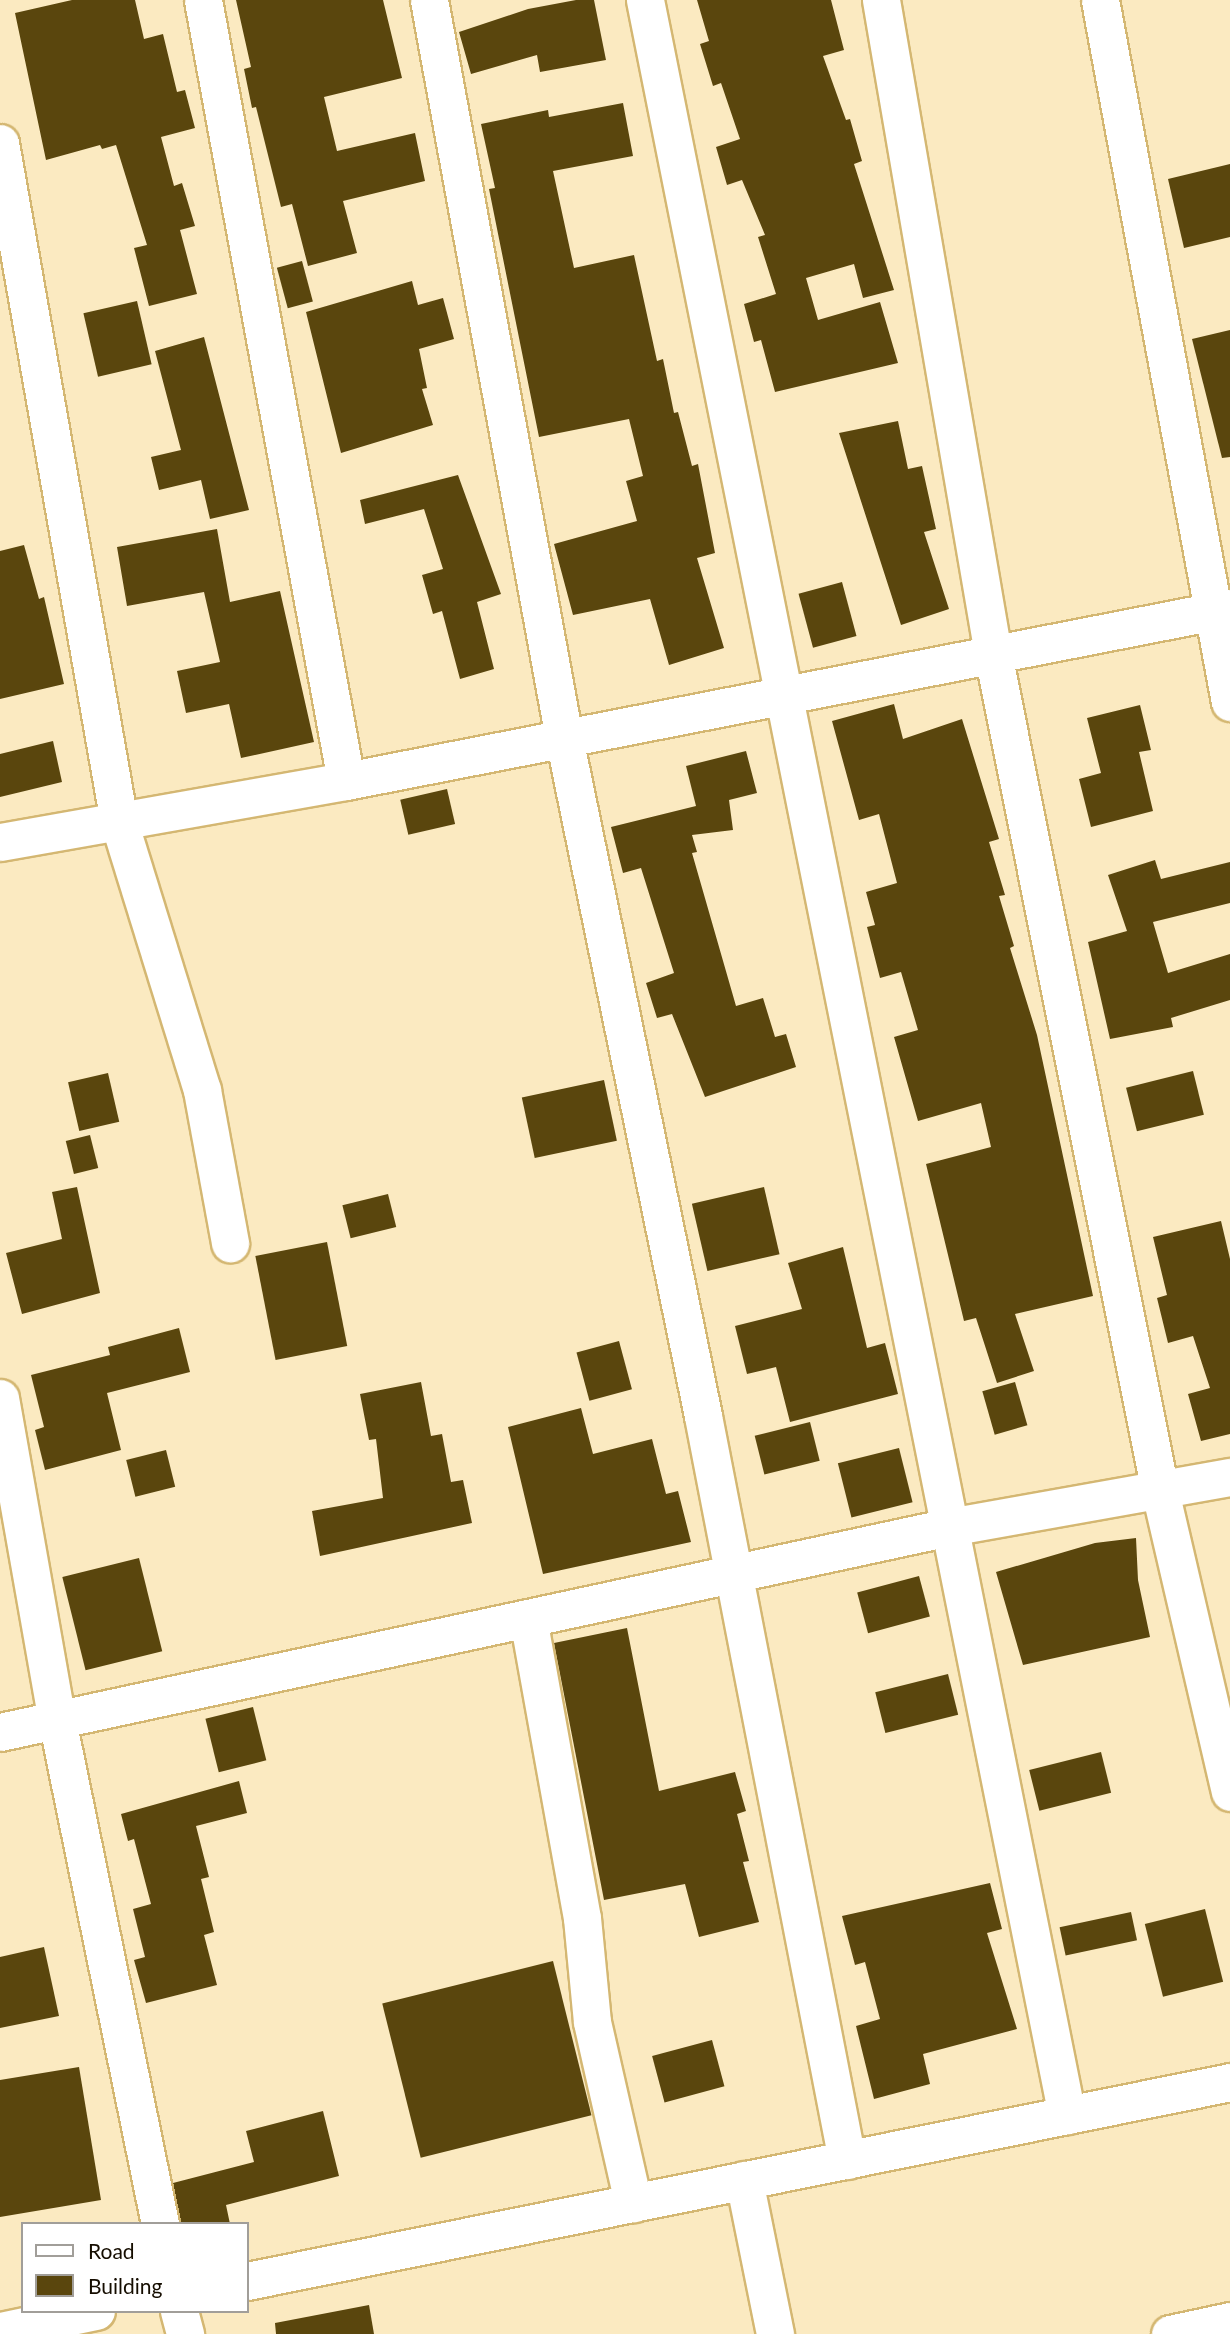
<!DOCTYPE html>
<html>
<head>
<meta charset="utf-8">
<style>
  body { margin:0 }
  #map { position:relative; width:1230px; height:2334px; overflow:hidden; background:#fbeac1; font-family:Lato,sans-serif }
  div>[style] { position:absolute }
  .building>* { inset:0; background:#5a460d; transform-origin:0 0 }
  .roads { filter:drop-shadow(2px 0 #d4b772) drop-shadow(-2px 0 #d4b772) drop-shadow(0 2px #d4b772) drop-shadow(0 -2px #d4b772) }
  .minor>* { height:37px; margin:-18.5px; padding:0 18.5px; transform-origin:18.5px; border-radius:18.5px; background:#fff }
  span { translate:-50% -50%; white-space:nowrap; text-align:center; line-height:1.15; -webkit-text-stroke:7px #fff; paint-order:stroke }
  .legend { position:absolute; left:21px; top:2222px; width:228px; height:91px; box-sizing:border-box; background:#fff; border:2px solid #a19e99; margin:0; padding:9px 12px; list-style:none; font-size:21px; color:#150d00 }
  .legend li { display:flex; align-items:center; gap:14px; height:35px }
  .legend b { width:35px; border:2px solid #a19e99 }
</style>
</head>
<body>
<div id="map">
  <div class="building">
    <div style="clip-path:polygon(72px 0,135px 0,144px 39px,163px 34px,177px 92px,185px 90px,195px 128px,161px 137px,174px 186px,182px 183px,195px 226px,180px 230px,197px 294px,149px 306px,134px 248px,147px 245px,116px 145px,102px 149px,100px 145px,46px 160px,15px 13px)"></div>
    <div style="clip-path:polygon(236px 0,383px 0,402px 78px,324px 97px,337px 151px,415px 133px,425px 181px,343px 201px,357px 253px,308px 266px,292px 204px,281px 207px,256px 107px,252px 108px,244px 69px,251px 67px)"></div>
    <div style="clip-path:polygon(576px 0,594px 0,606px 60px,540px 72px,537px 55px,471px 74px,459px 32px,528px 9px)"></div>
    <div style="clip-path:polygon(697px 0,831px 0,844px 50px,823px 56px,846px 120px,850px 119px,862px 161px,854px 164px,894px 290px,863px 298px,854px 264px,806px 278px,818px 320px,880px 302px,898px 363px,775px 392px,761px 340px,754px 342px,744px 304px,776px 294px,758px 237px,765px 235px,742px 180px,727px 185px,716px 147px,740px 139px,721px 83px,713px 86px,700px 44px,709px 41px)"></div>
    <div style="clip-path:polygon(623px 103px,633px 156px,553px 171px,574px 268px,634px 255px,657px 361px,663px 359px,674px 413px,678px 412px,692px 466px,698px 464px,715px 553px,697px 558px,724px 648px,669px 665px,650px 599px,573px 615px,554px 544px,637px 521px,626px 481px,643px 476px,629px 419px,539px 437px,489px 189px,495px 188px,481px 124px,548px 110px,549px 117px)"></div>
    <div style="clip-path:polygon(1230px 164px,1230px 237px,1184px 248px,1168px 179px)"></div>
    <div style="left:302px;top:261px;width:42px;height:26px;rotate:75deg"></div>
    <div style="clip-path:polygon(412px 281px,418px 305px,443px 298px,454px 339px,419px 349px,427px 388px,422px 389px,433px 425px,341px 453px,306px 312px)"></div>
    <div style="left:137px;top:301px;width:65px;height:55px;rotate:77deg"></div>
    <div style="clip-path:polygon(1230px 330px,1230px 457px,1222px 458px,1192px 339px)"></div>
    <div style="clip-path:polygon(204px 337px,249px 510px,210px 519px,201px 480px,159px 490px,151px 457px,181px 450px,155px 351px)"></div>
    <div style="clip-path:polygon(898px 421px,908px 469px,922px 466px,936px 529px,924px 532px,949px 609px,901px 625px,839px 433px)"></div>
    <div style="clip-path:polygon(458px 475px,501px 594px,477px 602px,494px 669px,460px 679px,442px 611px,433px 614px,422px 575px,443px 569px,424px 509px,365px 524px,360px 500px)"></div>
    <div style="clip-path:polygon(217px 529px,230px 602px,280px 591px,314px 742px,241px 758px,229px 704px,186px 713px,177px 671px,220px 662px,204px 592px,127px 606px,117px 547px)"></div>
    <div style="clip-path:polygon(24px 545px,39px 599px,44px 597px,64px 684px,0 699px,0 551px)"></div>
    <div style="left:842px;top:582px;width:56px;height:45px;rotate:75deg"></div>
    <div style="clip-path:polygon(894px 704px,903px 739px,962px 719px,999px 839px,989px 842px,1005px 895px,999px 896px,1014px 946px,1010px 948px,1037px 1035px,1093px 1296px,1015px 1314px,1034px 1371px,997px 1383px,976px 1318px,964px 1321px,926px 1164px,991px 1147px,981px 1103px,918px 1121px,894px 1037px,918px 1030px,901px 972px,880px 978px,867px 927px,875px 925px,866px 892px,897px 883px,879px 814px,859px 820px,832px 721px)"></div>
    <div style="clip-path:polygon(1140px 705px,1151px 750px,1139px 752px,1153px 811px,1091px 827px,1079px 779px,1101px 773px,1087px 718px)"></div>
    <div style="clip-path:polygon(53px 741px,62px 782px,0 797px,0 754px)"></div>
    <div style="clip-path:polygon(746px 751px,757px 793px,729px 800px,733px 830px,692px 835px,697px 852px,692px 853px,736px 1006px,763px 998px,775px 1037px,786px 1034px,796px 1067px,705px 1097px,672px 1014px,657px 1018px,646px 983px,674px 973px,641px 868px,623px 873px,611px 827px,696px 806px,686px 766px)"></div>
    <div style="left:447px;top:789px;width:36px;height:48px;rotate:77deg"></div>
    <div style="clip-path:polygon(1155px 860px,1161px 879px,1230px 862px,1230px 903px,1153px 922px,1168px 973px,1230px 954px,1230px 1000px,1171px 1018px,1173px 1027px,1110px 1039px,1088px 942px,1127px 931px,1108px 875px)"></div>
    <div style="left:1193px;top:1071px;width:45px;height:69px;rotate:76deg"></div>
    <div style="left:108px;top:1073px;width:50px;height:41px;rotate:77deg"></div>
    <div style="left:604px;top:1080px;width:62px;height:84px;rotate:78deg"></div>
    <div style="left:90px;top:1135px;width:34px;height:25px;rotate:76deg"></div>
    <div style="clip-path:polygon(77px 1187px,100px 1293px,22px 1314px,6px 1253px,62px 1239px,52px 1192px)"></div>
    <div style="left:764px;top:1187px;width:69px;height:74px;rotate:77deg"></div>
    <div style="left:388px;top:1194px;width:34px;height:47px;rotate:76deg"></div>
    <div style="clip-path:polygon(1221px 1221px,1230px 1259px,1230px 1434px,1201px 1441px,1188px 1394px,1210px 1388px,1193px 1336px,1168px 1343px,1157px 1298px,1167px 1295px,1153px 1237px)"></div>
    <div style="left:327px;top:1242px;width:106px;height:73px;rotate:79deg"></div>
    <div style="clip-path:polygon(843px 1247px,867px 1348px,885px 1343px,898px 1394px,790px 1422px,776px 1367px,747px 1374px,735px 1326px,802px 1309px,788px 1263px)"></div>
    <div style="clip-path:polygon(179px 1328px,190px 1372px,107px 1393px,121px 1450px,45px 1470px,35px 1430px,44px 1427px,31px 1375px,110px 1355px,108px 1347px)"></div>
    <div style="left:619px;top:1341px;width:50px;height:44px;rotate:75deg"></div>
    <div style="clip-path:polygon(421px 1382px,431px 1436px,442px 1434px,451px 1482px,463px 1480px,472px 1523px,320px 1556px,312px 1511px,383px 1498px,376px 1439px,369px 1440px,360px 1394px)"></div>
    <div style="left:1015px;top:1382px;width:45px;height:34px;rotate:74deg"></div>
    <div style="clip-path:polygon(581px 1408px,593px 1454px,652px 1439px,666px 1494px,678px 1491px,691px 1542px,543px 1574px,508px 1427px)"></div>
    <div style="left:810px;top:1422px;width:40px;height:57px;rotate:76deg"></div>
    <div style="left:899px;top:1448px;width:56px;height:63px;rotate:76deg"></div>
    <div style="left:166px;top:1450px;width:38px;height:41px;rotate:76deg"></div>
    <div style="clip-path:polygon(1136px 1538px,1138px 1580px,1150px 1637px,1023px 1665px,996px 1572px,1095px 1543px)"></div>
    <div style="left:139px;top:1558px;width:96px;height:79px;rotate:76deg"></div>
    <div style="left:919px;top:1576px;width:42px;height:64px;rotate:75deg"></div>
    <div style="clip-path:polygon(627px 1628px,659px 1791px,735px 1772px,746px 1811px,737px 1814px,749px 1861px,743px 1862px,759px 1922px,699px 1937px,685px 1884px,604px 1900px,554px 1643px)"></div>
    <div style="left:948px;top:1674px;width:42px;height:75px;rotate:76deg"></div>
    <div style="left:253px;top:1707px;width:55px;height:49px;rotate:76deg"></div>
    <div style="left:1101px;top:1752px;width:42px;height:74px;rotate:76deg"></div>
    <div style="clip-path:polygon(239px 1781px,247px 1813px,196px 1826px,209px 1877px,201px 1879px,214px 1932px,204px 1935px,217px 1985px,146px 2003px,134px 1960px,145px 1957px,133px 1909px,151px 1904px,134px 1839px,128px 1841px,121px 1814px)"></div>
    <div style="clip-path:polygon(990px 1883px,1002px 1929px,987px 1933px,1017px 2029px,923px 2054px,930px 2084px,874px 2099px,856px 2026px,880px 2019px,865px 1962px,855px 1965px,842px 1916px)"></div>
    <div style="left:1205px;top:1909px;width:75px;height:62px;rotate:76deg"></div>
    <div style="left:1131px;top:1912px;width:29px;height:73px;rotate:78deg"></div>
    <div style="clip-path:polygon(44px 1947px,59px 2016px,0 2028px,0 1957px)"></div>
    <div style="left:553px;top:1961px;width:159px;height:176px;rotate:76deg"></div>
    <div style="left:712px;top:2040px;width:48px;height:62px;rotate:75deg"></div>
    <div style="clip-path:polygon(79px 2067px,101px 2200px,0 2217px,0 2080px)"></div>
    <div style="clip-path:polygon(323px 2111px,339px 2176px,226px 2205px,230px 2224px,180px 2224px,173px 2183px,254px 2162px,246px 2131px)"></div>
    <div style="clip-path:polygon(369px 2305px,374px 2334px,276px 2334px,275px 2323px)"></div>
  </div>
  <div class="roads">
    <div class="minor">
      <div style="left:203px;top:0;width:794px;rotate:79.62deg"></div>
      <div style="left:429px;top:0;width:750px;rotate:79.63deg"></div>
      <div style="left:564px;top:738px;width:692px;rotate:78.41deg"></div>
      <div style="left:703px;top:1416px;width:758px;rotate:79.05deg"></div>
      <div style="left:645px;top:0;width:2157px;rotate:78.72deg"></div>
      <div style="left:881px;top:0;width:664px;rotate:80.28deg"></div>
      <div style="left:993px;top:654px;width:853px;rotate:78.72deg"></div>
      <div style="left:1160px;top:1491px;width:309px;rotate:76.9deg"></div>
      <div style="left:1100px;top:0;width:714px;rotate:79.51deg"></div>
      <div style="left:0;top:143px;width:689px;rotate:80.06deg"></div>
      <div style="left:119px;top:822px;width:281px;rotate:72.8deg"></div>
      <div style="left:202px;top:1090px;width:156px;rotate:79.6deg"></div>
      <div style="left:0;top:842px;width:351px;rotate:-10deg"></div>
      <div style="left:346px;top:781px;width:901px;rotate:-11.07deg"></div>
      <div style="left:0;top:1398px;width:327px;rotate:80deg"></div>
      <div style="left:57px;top:1720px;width:514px;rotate:78.45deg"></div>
      <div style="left:528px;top:1618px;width:305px;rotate:79.8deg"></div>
      <div style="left:582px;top:1918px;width:104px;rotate:84.5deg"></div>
      <div style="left:592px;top:2022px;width:186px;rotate:77.2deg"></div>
      <div style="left:0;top:1732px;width:971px;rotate:-12.19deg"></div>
      <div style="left:949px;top:1527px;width:285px;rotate:-10.1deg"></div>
      <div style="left:744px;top:2180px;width:157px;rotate:78.6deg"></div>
      <div style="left:247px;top:2281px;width:1003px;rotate:-11.44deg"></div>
      <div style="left:179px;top:2311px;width:24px;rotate:75deg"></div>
      <div style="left:0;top:2331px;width:98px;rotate:-11.8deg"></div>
      <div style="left:1170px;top:2334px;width:61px;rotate:-12.2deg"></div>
    </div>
  </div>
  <ul class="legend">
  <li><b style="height:9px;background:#fff"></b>Road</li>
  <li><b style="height:19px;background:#5a460d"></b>Building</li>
  </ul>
</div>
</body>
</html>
